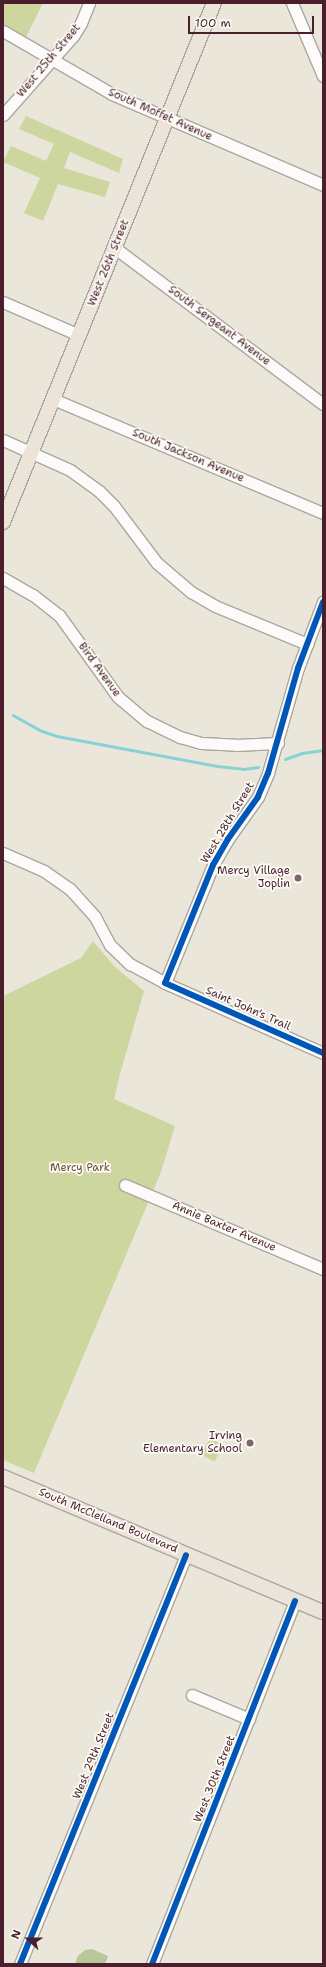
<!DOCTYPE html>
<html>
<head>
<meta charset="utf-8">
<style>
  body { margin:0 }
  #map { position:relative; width:326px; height:1967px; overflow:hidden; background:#eae7da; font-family:"Shantell Sans",sans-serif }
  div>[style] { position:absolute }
  .green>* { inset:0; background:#cdd69e; transform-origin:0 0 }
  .forest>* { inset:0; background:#b8c797 }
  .stream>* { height:2.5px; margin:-1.25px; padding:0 1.25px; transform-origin:1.25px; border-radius:1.25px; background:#87d2d5 }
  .roads { filter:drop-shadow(1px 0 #aca6a0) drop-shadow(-1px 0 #aca6a0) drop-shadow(0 1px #aca6a0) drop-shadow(0 -1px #aca6a0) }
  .minor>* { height:11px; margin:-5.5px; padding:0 5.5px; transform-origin:5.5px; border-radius:5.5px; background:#fcfbf9 }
  .major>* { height:14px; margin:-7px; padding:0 7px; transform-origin:7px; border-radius:7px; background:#ece4d8 }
  .cycleway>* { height:6px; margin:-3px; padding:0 3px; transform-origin:3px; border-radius:3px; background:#0057b8 }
  .dots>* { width:11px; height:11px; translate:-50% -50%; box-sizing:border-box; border:2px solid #fdfcf7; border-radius:50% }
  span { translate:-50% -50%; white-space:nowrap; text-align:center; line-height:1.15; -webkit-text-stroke:3.5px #fdfcf7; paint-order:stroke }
  .street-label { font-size:11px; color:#4a1f2b }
  .poi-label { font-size:11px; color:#4a1f2b }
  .right { translate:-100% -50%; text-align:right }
  .park-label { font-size:11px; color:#6a523e }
  .frame { position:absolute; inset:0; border:4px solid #4a1f2b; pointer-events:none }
  .north { position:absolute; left:8px; top:1919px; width:40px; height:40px; -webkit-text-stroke:3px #fdfcf7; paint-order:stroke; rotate:291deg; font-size:11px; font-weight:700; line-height:16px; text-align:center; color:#4a1f2b }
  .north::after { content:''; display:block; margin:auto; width:14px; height:18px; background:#4a1f2b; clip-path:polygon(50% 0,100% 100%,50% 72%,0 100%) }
  .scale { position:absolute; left:188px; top:16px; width:126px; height:18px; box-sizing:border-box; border:2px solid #4a1f2b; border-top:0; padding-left:5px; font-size:12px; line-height:14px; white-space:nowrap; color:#4a1f2b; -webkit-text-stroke:3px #fdfcf7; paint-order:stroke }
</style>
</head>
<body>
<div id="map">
  <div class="green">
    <div style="clip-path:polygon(3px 3px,43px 3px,26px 37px,3px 25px)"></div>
    <div style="clip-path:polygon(26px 116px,123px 159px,119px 173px,70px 152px,64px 168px,110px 182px,105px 197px,58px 184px,43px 221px,24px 213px,40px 178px,3px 162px,11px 146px,46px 161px,54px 144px,19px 129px)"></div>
    <div style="clip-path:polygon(93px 941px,114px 966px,144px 991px,120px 1074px,114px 1099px,175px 1126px,161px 1172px,34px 1473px,3px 1460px,3px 996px,81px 958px)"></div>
    <div style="left:210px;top:1438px;width:15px;height:19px;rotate:28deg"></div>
  </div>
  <div class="forest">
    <div style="clip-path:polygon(92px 1949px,108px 1956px,105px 1964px,75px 1964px,78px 1956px,85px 1950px)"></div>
  </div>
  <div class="stream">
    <div style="left:13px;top:715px;width:33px;rotate:29deg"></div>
    <div style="left:42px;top:731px;width:16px;rotate:18deg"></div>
    <div style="left:57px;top:736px;width:163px;rotate:10.6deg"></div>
    <div style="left:217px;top:766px;width:27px;rotate:6deg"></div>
    <div style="left:244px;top:769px;width:14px;rotate:-8deg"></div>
    <div style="left:285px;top:759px;width:18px;rotate:-19deg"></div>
    <div style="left:302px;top:753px;width:21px;rotate:-8deg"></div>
  </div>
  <div class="roads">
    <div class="minor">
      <div style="left:292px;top:3px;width:79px;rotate:67deg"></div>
      <div style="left:3px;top:31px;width:126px;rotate:30deg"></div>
      <div style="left:112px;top:94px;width:230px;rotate:23.3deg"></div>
      <div style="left:3px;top:115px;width:106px;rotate:-48.5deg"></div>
      <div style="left:73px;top:36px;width:15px;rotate:-58deg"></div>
      <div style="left:81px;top:23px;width:22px;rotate:-68deg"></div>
      <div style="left:115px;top:248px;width:260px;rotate:36.9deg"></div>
      <div style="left:3px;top:302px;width:83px;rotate:23.5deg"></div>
      <div style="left:53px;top:399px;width:293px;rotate:22.9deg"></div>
      <div style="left:3px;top:440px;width:73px;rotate:24.1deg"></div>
      <div style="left:70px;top:470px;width:36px;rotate:36deg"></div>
      <div style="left:99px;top:491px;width:21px;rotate:45deg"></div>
      <div style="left:114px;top:506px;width:71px;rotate:53deg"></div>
      <div style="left:157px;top:563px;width:45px;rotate:40.5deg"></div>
      <div style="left:191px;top:592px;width:28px;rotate:30deg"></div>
      <div style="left:215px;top:606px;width:100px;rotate:22.4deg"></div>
      <div style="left:3px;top:578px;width:34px;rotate:30deg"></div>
      <div style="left:33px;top:595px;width:33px;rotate:38deg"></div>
      <div style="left:59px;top:615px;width:101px;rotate:54.3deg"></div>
      <div style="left:118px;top:697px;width:38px;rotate:40deg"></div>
      <div style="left:147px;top:721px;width:37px;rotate:26deg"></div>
      <div style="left:180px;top:737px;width:22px;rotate:16deg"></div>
      <div style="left:201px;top:743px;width:35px;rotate:3deg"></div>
      <div style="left:236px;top:745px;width:42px;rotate:-2.7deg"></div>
      <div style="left:3px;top:853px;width:45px;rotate:23.7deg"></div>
      <div style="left:44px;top:871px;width:32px;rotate:35deg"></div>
      <div style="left:70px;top:889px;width:38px;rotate:48deg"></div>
      <div style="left:95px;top:917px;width:32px;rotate:62deg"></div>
      <div style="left:110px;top:945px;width:28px;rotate:44deg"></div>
      <div style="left:130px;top:964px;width:40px;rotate:28deg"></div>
      <div style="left:165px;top:983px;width:173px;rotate:23.9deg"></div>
      <div style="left:165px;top:983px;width:127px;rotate:-67.9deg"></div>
      <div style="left:213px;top:865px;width:30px;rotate:-60deg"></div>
      <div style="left:228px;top:839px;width:52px;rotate:-54.5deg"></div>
      <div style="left:258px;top:797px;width:26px;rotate:-67deg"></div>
      <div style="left:268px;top:773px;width:109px;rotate:-74.1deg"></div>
      <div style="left:298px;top:668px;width:71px;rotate:-69.3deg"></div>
      <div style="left:125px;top:1185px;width:215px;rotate:23deg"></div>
      <div style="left:192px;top:1695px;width:62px;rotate:22.8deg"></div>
      <div style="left:20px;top:1964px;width:441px;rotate:-67.9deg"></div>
      <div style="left:152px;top:1964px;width:390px;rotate:-68.5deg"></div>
    </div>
    <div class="major">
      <div style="left:3px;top:522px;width:560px;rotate:-67.88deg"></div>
      <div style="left:3px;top:1477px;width:347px;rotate:22.9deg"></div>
    </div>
  </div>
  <div class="cycleway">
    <div style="left:323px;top:602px;width:71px;rotate:110.7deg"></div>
    <div style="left:298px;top:668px;width:109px;rotate:105.9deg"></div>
    <div style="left:268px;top:773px;width:26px;rotate:113deg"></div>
    <div style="left:258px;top:797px;width:52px;rotate:125.5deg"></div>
    <div style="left:228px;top:839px;width:30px;rotate:120deg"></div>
    <div style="left:213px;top:865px;width:127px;rotate:112.1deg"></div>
    <div style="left:165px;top:983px;width:173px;rotate:23.9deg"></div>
    <div style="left:20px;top:1964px;width:441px;rotate:-67.9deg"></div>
    <div style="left:152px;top:1964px;width:390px;rotate:-68.5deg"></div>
  </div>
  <div class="dots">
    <div style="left:298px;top:878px;background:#826568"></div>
    <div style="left:250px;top:1443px;background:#826568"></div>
  </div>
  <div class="street-label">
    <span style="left:49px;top:61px;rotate:-50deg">West 25th Street</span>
    <span style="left:160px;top:115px;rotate:24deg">South Moffet Avenue</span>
    <span style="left:109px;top:263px;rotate:-68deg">West 26th Street</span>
    <span style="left:219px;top:326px;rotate:37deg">South Sergeant Avenue</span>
    <span style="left:188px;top:456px;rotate:23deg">South Jackson Avenue</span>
    <span style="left:99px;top:670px;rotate:54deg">Bird Avenue</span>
    <span style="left:228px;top:823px;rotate:-59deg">West 28th Street</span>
    <span style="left:248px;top:1009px;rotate:24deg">Saint John's Trail</span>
    <span style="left:224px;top:1227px;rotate:23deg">Annie Baxter Avenue</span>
    <span style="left:108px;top:1521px;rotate:23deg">South McClelland Boulevard</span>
    <span style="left:94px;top:1756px;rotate:-68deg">West 29th Street</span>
    <span style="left:215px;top:1779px;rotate:-68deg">West 30th Street</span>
  </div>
  <div class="poi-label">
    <span class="right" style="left:290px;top:878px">Mercy Village<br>Joplin</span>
    <span class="right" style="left:242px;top:1443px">Irving<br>Elementary School</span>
  </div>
  <div class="park-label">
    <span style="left:80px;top:1168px">Mercy Park</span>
  </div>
  <div class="frame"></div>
  <div class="north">N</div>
  <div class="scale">100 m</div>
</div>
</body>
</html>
